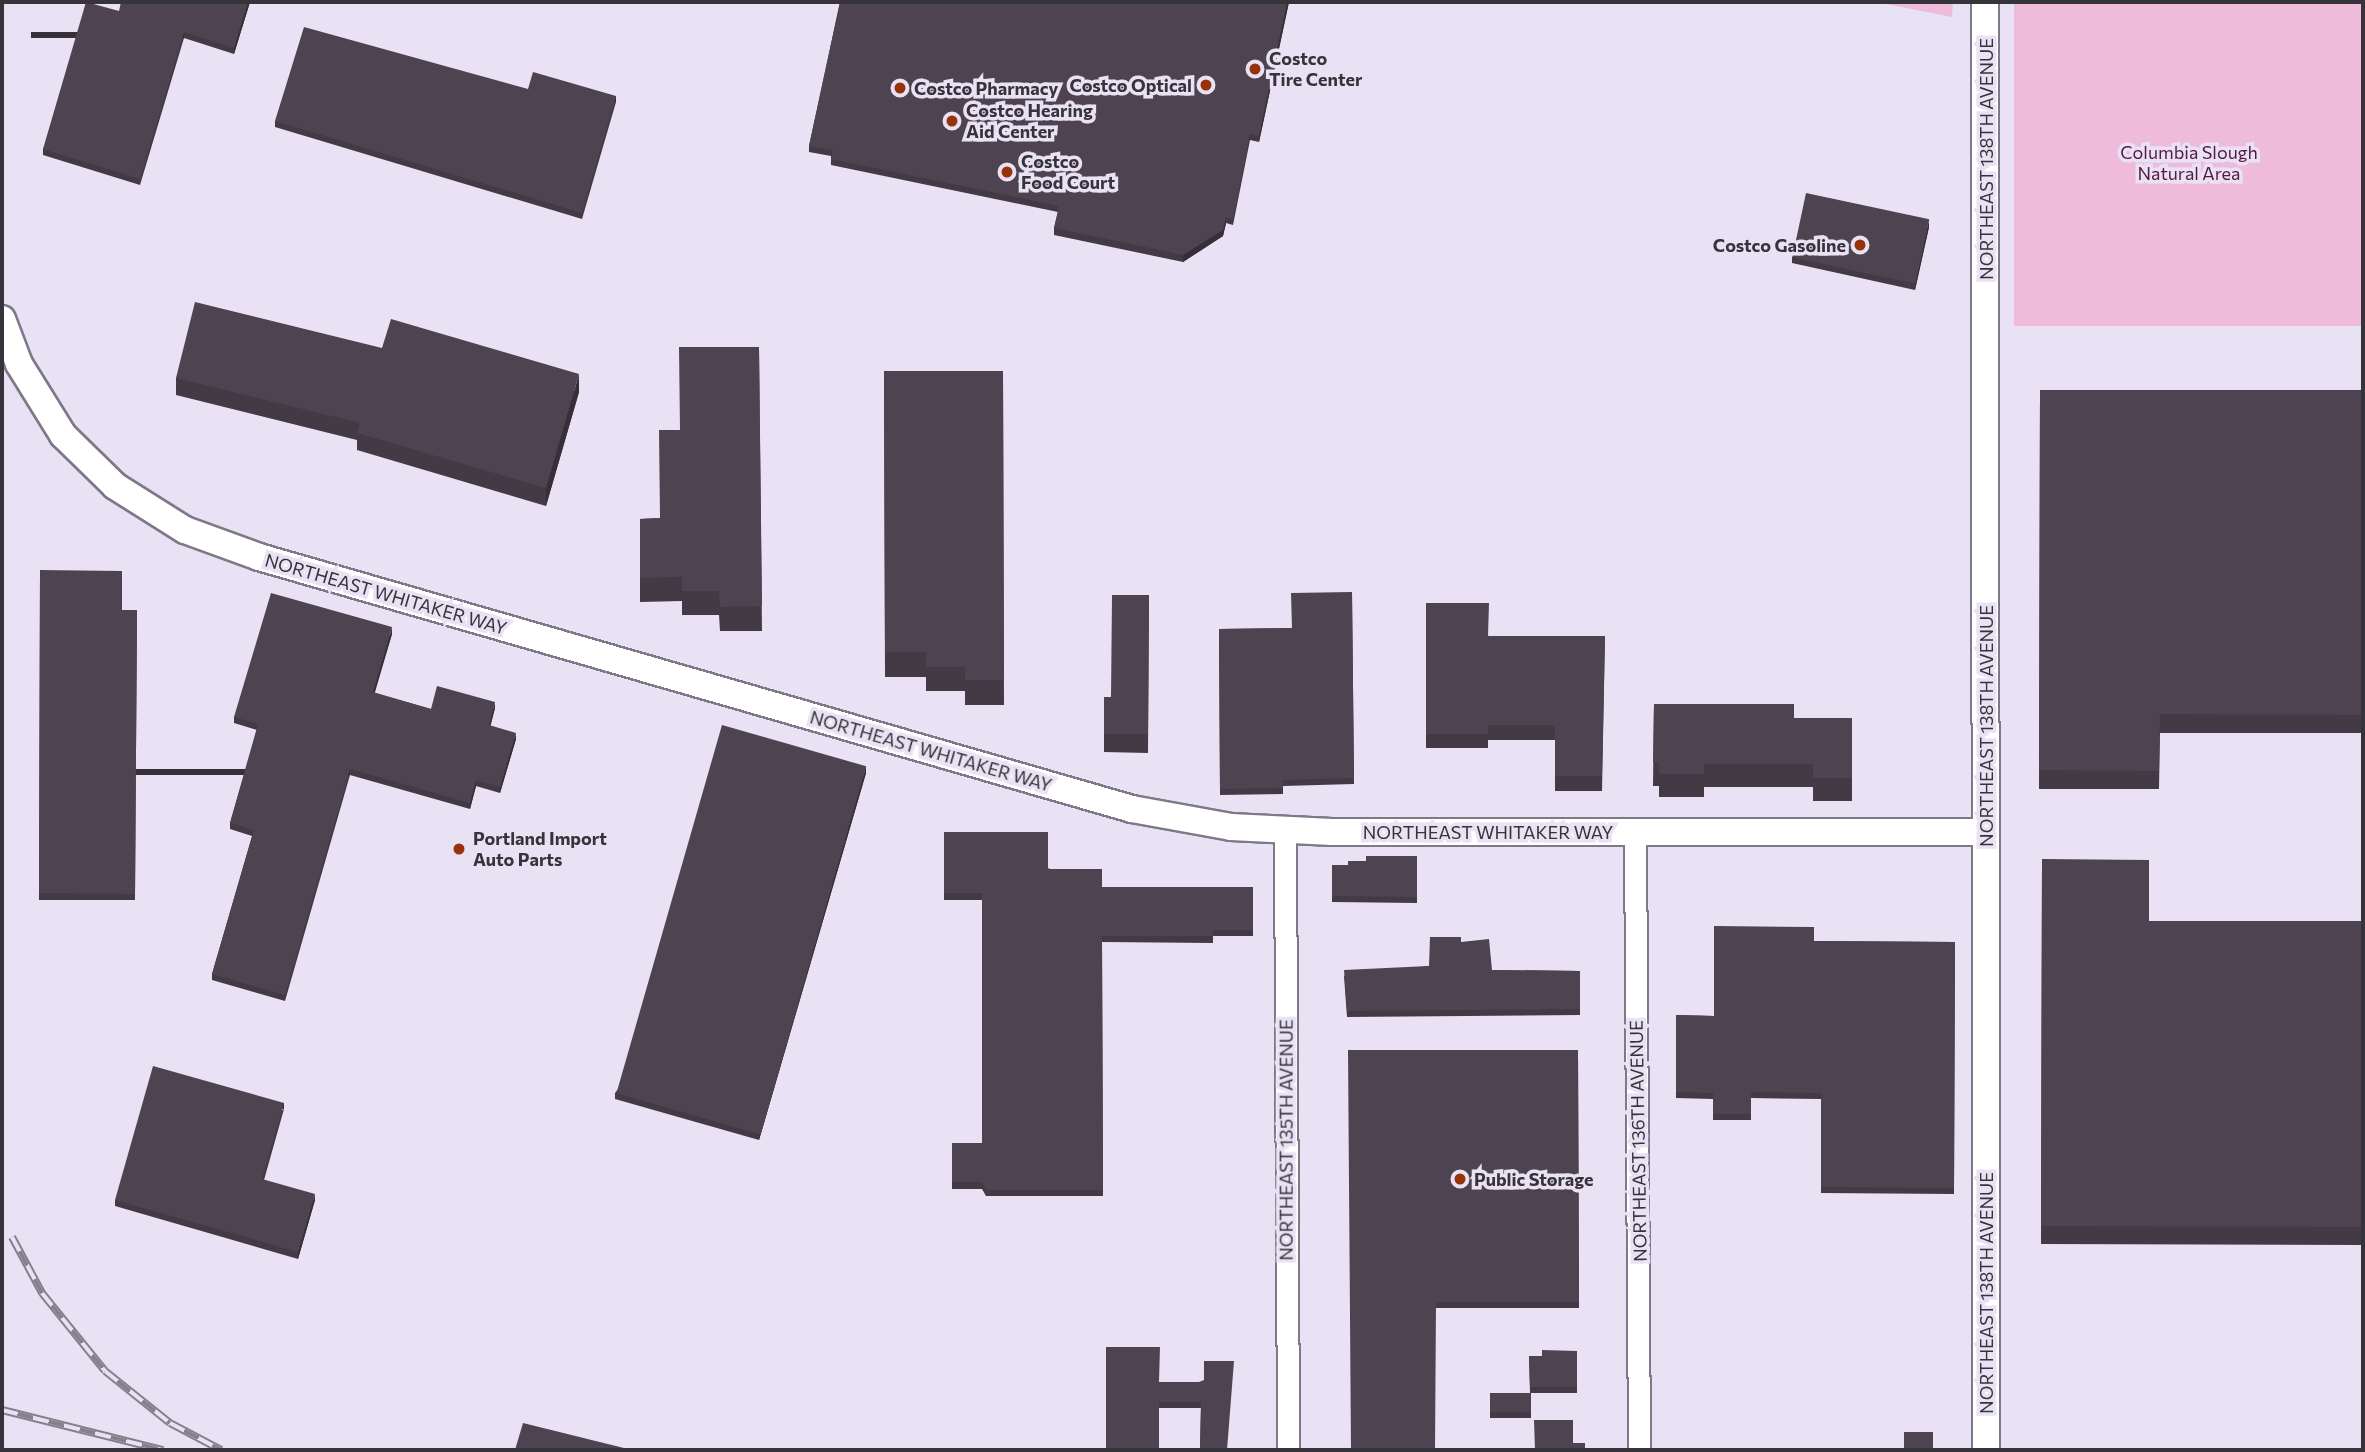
<!DOCTYPE html>
<html>
<head>
<meta charset="utf-8">
<style>
  body { margin:0 }
  #map { position:relative; width:2365px; height:1452px; overflow:hidden; background:#e9e2f4; font-family:Commissioner,sans-serif }
  div>[style] { position:absolute }
  .green>* { inset:0; background:#eebcda; transform-origin:0 0 }
  .roads { filter:drop-shadow(2px 0 #7f7888) drop-shadow(-2px 0 #7f7888) drop-shadow(0 2px #7f7888) drop-shadow(0 -2px #7f7888) }
  .minor>* { height:21px; margin:-10.5px; padding:0 10.5px; transform-origin:10.5px; border-radius:10.5px; background:#fff }
  .tertiary>* { height:26px; margin:-13px; padding:0 13px; transform-origin:13px; border-radius:13px; background:#fff }
  .rail>* { height:8px; margin-top:-4px; transform-origin:0; background:repeating-linear-gradient(90deg,#e9e2f4 0 16px,#85808c 0 32px); box-sizing:border-box; border-block:2px solid #85808c }
  .wall>* { inset:0; background:#433a45 }
  .shaded-wall>* { inset:0; background:#372f38; transform-origin:0 0 }
  .building>* { inset:0; background:#4e4350; transform-origin:0 0 }
  .dots>* { width:19px; height:19px; translate:-50% -50%; box-sizing:border-box; border:4px solid #e9e2f4; border-radius:50% }
  span { translate:-50% -50%; white-space:nowrap; text-align:center; line-height:1.15; -webkit-text-stroke:7px #e9e2f4; paint-order:stroke }
  .poi-label { font-size:18px; color:#36333a; font-weight:700 }
  .left { translate:0 -50%; text-align:left }
  .right { translate:-100% -50%; text-align:right }
  .park-label { font-size:18px; color:#571744 }
  .street-label { font-size:18px; color:#36333a }
  .frame { position:absolute; inset:0; border:4px solid #36333a; pointer-events:none }
</style>
</head>
<body>
<div id="map">
  <div class="green">
    <div style="clip-path:polygon(1873px 2px,1953px 2px,1952px 17px,1876px 2px)"></div>
    <div style="left:2014px;top:2px;width:349px;height:324px"></div>
  </div>
  <div class="roads">
    <div class="minor">
      <div style="left:1285px;top:831px;width:619px;rotate:89.72deg"></div>
      <div style="left:1635px;top:832px;width:618px;rotate:89.63deg"></div>
    </div>
    <div class="tertiary">
      <div style="left:1985px;top:2px;width:1448px;rotate:89.96deg"></div>
      <div style="left:2px;top:319px;width:48px;rotate:69.3deg"></div>
      <div style="left:19px;top:364px;width:84px;rotate:58.2deg"></div>
      <div style="left:63px;top:435px;width:73px;rotate:44.4deg"></div>
      <div style="left:115px;top:486px;width:83px;rotate:32.2deg"></div>
      <div style="left:185px;top:530px;width:79px;rotate:20deg"></div>
      <div style="left:259px;top:557px;width:909px;rotate:16.1deg"></div>
      <div style="left:1132px;top:809px;width:101px;rotate:10.3deg"></div>
      <div style="left:1231px;top:827px;width:101px;rotate:2.8deg"></div>
      <div style="left:1332px;top:832px;width:654px"></div>
    </div>
  </div>
  <div class="rail">
    <div style="left:12px;top:1237px;width:64px;rotate:61.8deg"></div>
    <div style="left:42px;top:1293px;width:100px;rotate:51.1deg"></div>
    <div style="left:105px;top:1371px;width:83px;rotate:38.7deg"></div>
    <div style="left:170px;top:1423px;width:58px;rotate:27.9deg"></div>
    <div style="left:2px;top:1410px;width:166px;rotate:14deg"></div>
  </div>
  <div class="wall">
    <div style="clip-path:polygon(250px 2px,234px 54px,184px 38px,140px 185px,43px 155px,43px 149px,119px 11px)"></div>
    <div style="clip-path:polygon(840px 2px,1289px 2px,1259px 142px,1250px 140px,1233px 225px,1226px 223px,1223px 236px,1183px 262px,1054px 235px,1054px 228px,1058px 212px,831px 165px,831px 156px,809px 152px,809px 146px)"></div>
    <div style="clip-path:polygon(528px 89px,616px 102px,582px 219px,275px 127px,275px 121px)"></div>
    <div style="clip-path:polygon(1929px 227px,1915px 290px,1792px 263px,1792px 257px)"></div>
    <div style="clip-path:polygon(759px 347px,762px 631px,720px 631px,719px 615px,682px 615px,682px 601px,640px 602px,640px 519px,660px 518px,680px 430px)"></div>
    <div style="clip-path:polygon(382px 348px,579px 392px,546px 506px,357px 450px,357px 440px,176px 395px,176px 378px)"></div>
    <div style="clip-path:polygon(884px 371px,1003px 371px,1004px 705px,965px 705px,965px 691px,926px 691px,926px 677px,885px 677px)"></div>
    <div style="clip-path:polygon(2040px 390px,2363px 390px,2363px 733px,2160px 733px,2159px 789px,2039px 789px)"></div>
    <div style="clip-path:polygon(40px 570px,122px 610px,137px 610px,135px 900px,39px 900px)"></div>
    <div style="clip-path:polygon(1352px 592px,1354px 784px,1283px 786px,1283px 794px,1220px 795px,1219px 629px,1292px 628px)"></div>
    <div style="clip-path:polygon(1149px 595px,1148px 753px,1104px 752px,1104px 697px,1111px 697px)"></div>
    <div style="clip-path:polygon(1426px 603px,1489px 636px,1605px 636px,1602px 791px,1555px 791px,1555px 740px,1488px 740px,1488px 748px,1426px 748px)"></div>
    <div style="clip-path:polygon(392px 634px,374px 693px,431px 709px,495px 708px,490px 726px,516px 739px,500px 793px,476px 786px,470px 809px,350px 775px,285px 1001px,212px 980px,212px 974px,252px 836px,230px 829px,230px 823px,257px 730px,234px 723px,234px 717px)"></div>
    <div style="clip-path:polygon(1654px 704px,1794px 718px,1852px 718px,1852px 801px,1813px 801px,1813px 787px,1704px 787px,1704px 797px,1659px 797px,1659px 786px,1653px 786px)"></div>
    <div style="clip-path:polygon(866px 773px,759px 1140px,615px 1099px,615px 1093px)"></div>
    <div style="clip-path:polygon(944px 832px,1102px 887px,1253px 887px,1253px 936px,1213px 936px,1213px 943px,1102px 942px,1103px 1196px,986px 1196px,982px 1189px,952px 1189px,952px 1143px,982px 1143px,982px 900px,944px 900px)"></div>
    <div style="clip-path:polygon(1417px 856px,1417px 903px,1332px 902px,1332px 865px,1348px 865px)"></div>
    <div style="clip-path:polygon(2042px 859px,2149px 921px,2363px 921px,2363px 1245px,2041px 1244px)"></div>
    <div style="clip-path:polygon(1814px 941px,1955px 942px,1954px 1194px,1821px 1193px,1821px 1099px,1751px 1098px,1751px 1120px,1713px 1120px,1713px 1099px,1676px 1098px,1676px 1015px,1714px 1016px)"></div>
    <div style="clip-path:polygon(1461px 942px,1492px 970px,1580px 971px,1580px 1015px,1347px 1017px,1344px 976px,1429px 966px)"></div>
    <div style="clip-path:polygon(1578px 1050px,1579px 1308px,1436px 1308px,1351px 1450px)"></div>
    <div style="clip-path:polygon(284px 1109px,264px 1180px,315px 1200px,298px 1259px,115px 1206px,115px 1200px)"></div>
    <div style="clip-path:polygon(1577px 1351px,1577px 1393px,1531px 1393px,1531px 1418px,1490px 1418px,1490px 1393px,1530px 1393px,1529px 1356px,1542px 1356px)"></div>
    <div style="clip-path:polygon(evenodd,1160px 1382px,1199px 1382px,1228px 1450px,1106px 1450px,1160px 1382px,1159px 1408px,1201px 1408px,1200px 1449px,1159px 1449px,1159px 1408px)"></div>
  </div>
  <div class="shaded-wall">
    <div style="clip-path:polygon(248px 2px,250px 2px,234px 54px,234px 48px)"></div>
    <div style="clip-path:polygon(1287px 2px,1289px 2px,1259px 142px,1259px 136px)"></div>
    <div style="left:184px;top:32px;width:6px;height:153px;rotate:90deg"></div>
    <div style="left:616px;top:96px;width:6px;height:122px;rotate:90deg"></div>
    <div style="left:1250px;top:134px;width:6px;height:87px;rotate:90deg"></div>
    <div style="clip-path:polygon(1226px 217px,1226px 223px,1223px 236px,1183px 262px,1183px 255px)"></div>
    <div style="clip-path:polygon(1929px 220px,1929px 227px,1915px 290px,1915px 284px)"></div>
    <div style="clip-path:polygon(579px 374px,579px 392px,546px 506px,546px 488px)"></div>
    <div style="clip-path:polygon(392px 627px,392px 634px,373px 699px,373px 692px)"></div>
    <div style="clip-path:polygon(495px 702px,495px 708px,489px 732px,489px 725px)"></div>
    <div style="clip-path:polygon(516px 733px,516px 739px,500px 793px,500px 787px)"></div>
    <div style="clip-path:polygon(866px 766px,866px 773px,759px 1140px,759px 1134px)"></div>
    <div style="left:350px;top:769px;width:6px;height:235px;rotate:90deg"></div>
    <div style="clip-path:polygon(476px 780px,476px 786px,470px 809px,470px 803px)"></div>
    <div style="left:284px;top:1103px;width:6px;height:79px;rotate:90deg"></div>
    <div style="clip-path:polygon(315px 1194px,315px 1200px,298px 1259px,298px 1252px)"></div>
  </div>
  <div class="building">
    <div style="clip-path:polygon(86px 2px,119px 11px,121px 2px,248px 2px,234px 48px,184px 32px,140px 179px,43px 149px)"></div>
    <div style="clip-path:polygon(840px 2px,1287px 2px,1259px 136px,1250px 134px,1233px 219px,1226px 217px,1223px 230px,1183px 255px,1054px 228px,1059px 206px,831px 159px,833px 150px,809px 146px)"></div>
    <div style="clip-path:polygon(304px 27px,528px 89px,533px 72px,616px 96px,582px 213px,275px 121px)"></div>
    <div style="left:1806px;top:193px;width:126px;height:66px;rotate:12deg"></div>
    <div style="clip-path:polygon(195px 302px,382px 348px,391px 319px,579px 374px,546px 488px,357px 433px,360px 423px,176px 378px)"></div>
    <div style="clip-path:polygon(679px 347px,759px 347px,762px 606px,720px 607px,719px 591px,682px 591px,682px 577px,640px 578px,640px 519px,660px 518px,659px 430px,680px 430px)"></div>
    <div style="clip-path:polygon(884px 371px,1003px 371px,1004px 680px,965px 680px,965px 667px,926px 667px,926px 652px,885px 652px)"></div>
    <div style="clip-path:polygon(2040px 390px,2363px 390px,2363px 715px,2160px 714px,2159px 771px,2039px 770px)"></div>
    <div style="clip-path:polygon(40px 570px,122px 571px,122px 610px,137px 610px,135px 894px,39px 893px)"></div>
    <div style="clip-path:polygon(1352px 592px,1354px 778px,1283px 780px,1283px 788px,1220px 789px,1219px 629px,1292px 628px,1291px 593px)"></div>
    <div style="clip-path:polygon(271px 593px,392px 627px,373px 692px,431px 709px,437px 686px,495px 702px,489px 725px,516px 733px,500px 787px,476px 780px,470px 803px,350px 769px,285px 995px,212px 974px,254px 830px,230px 823px,258px 724px,234px 717px)"></div>
    <div style="clip-path:polygon(1112px 595px,1149px 595px,1148px 734px,1104px 734px,1104px 697px,1111px 697px)"></div>
    <div style="clip-path:polygon(1426px 603px,1489px 603px,1488px 636px,1605px 636px,1602px 776px,1555px 776px,1555px 725px,1488px 725px,1488px 734px,1426px 734px)"></div>
    <div style="clip-path:polygon(1654px 704px,1794px 704px,1794px 718px,1852px 718px,1852px 778px,1813px 778px,1813px 764px,1704px 764px,1704px 774px,1659px 774px,1659px 763px,1653px 763px)"></div>
    <div style="left:722px;top:725px;width:150px;height:383px;rotate:16deg"></div>
    <div style="clip-path:polygon(944px 832px,1048px 832px,1048px 869px,1102px 869px,1102px 887px,1253px 887px,1253px 930px,1213px 930px,1213px 936px,1102px 936px,1103px 1190px,986px 1190px,982px 1182px,952px 1182px,952px 1143px,982px 1143px,982px 893px,944px 893px)"></div>
    <div style="clip-path:polygon(1366px 856px,1417px 856px,1417px 897px,1332px 896px,1332px 865px,1348px 865px,1348px 861px,1366px 861px)"></div>
    <div style="clip-path:polygon(2042px 859px,2149px 860px,2149px 921px,2363px 921px,2363px 1227px,2041px 1226px)"></div>
    <div style="clip-path:polygon(1714px 926px,1814px 927px,1814px 941px,1955px 942px,1954px 1188px,1821px 1187px,1821px 1093px,1751px 1092px,1751px 1114px,1713px 1114px,1713px 1093px,1676px 1092px,1676px 1015px,1714px 1016px)"></div>
    <div style="clip-path:polygon(1430px 937px,1461px 937px,1461px 942px,1489px 939px,1492px 970px,1580px 971px,1580px 1009px,1347px 1011px,1344px 970px,1429px 966px)"></div>
    <div style="clip-path:polygon(1348px 1050px,1578px 1050px,1579px 1302px,1436px 1302px,1435px 1450px,1351px 1450px)"></div>
    <div style="clip-path:polygon(153px 1066px,284px 1103px,262px 1179px,315px 1194px,298px 1252px,115px 1200px)"></div>
    <div style="clip-path:polygon(evenodd,1106px 1347px,1160px 1347px,1159px 1382px,1199px 1382px,1204px 1380px,1204px 1361px,1234px 1361px,1227px 1450px,1106px 1450px,1106px 1347px,1159px 1402px,1201px 1402px,1200px 1449px,1159px 1449px,1159px 1402px)"></div>
    <div style="clip-path:polygon(1542px 1350px,1577px 1351px,1577px 1387px,1530px 1387px,1529px 1356px,1542px 1356px)"></div>
    <div style="left:1490px;top:1393px;width:41px;height:19px"></div>
    <div style="clip-path:polygon(1534px 1420px,1573px 1420px,1573px 1443px,1585px 1443px,1585px 1450px,1535px 1450px)"></div>
    <div style="clip-path:polygon(523px 1423px,632px 1450px,515px 1450px)"></div>
    <div style="left:1904px;top:1432px;width:29px;height:18px"></div>
  </div>
  <div class="dots">
    <div style="left:1255px;top:69px;background:#98320b"></div>
    <div style="left:1206px;top:85px;background:#98320b"></div>
    <div style="left:900px;top:88px;background:#98320b"></div>
    <div style="left:952px;top:121px;background:#98320b"></div>
    <div style="left:1007px;top:172px;background:#98320b"></div>
    <div style="left:1860px;top:245px;background:#98320b"></div>
    <div style="left:459px;top:849px;background:#98320b"></div>
    <div style="left:1460px;top:1179px;background:#98320b"></div>
  </div>
  <div class="poi-label">
    <span class="left" style="left:1269px;top:69px">Costco<br>Tire Center</span>
    <span class="right" style="left:1192px;top:85px">Costco Optical</span>
    <span class="left" style="left:914px;top:88px">Costco Pharmacy</span>
    <span class="left" style="left:966px;top:121px">Costco Hearing<br>Aid Center</span>
    <span class="left" style="left:1021px;top:172px">Costco<br>Food Court</span>
    <span class="right" style="left:1846px;top:245px">Costco Gasoline</span>
    <span class="left" style="left:473px;top:849px">Portland Import<br>Auto Parts</span>
    <span class="left" style="left:1474px;top:1179px">Public Storage</span>
  </div>
  <div class="park-label">
    <span style="left:2189px;top:163px">Columbia Slough<br>Natural Area</span>
  </div>
  <div class="street-label">
    <span style="left:1986px;top:159px;rotate:-90deg">NORTHEAST 138TH AVENUE</span>
    <span style="left:386px;top:594px;rotate:16deg">NORTHEAST WHITAKER WAY</span>
    <span style="left:1986px;top:726px;rotate:-90deg">NORTHEAST 138TH AVENUE</span>
    <span style="left:931px;top:751px;rotate:16deg">NORTHEAST WHITAKER WAY</span>
    <span style="left:1488px;top:832px">NORTHEAST WHITAKER WAY</span>
    <span style="left:1286px;top:1140px;rotate:-90deg">NORTHEAST 135TH AVENUE</span>
    <span style="left:1638px;top:1141px;rotate:-91deg">NORTHEAST 136TH AVENUE</span>
    <span style="left:1986px;top:1293px;rotate:-90deg">NORTHEAST 138TH AVENUE</span>
  </div>
  <div class="frame"></div>
</div>
</body>
</html>
